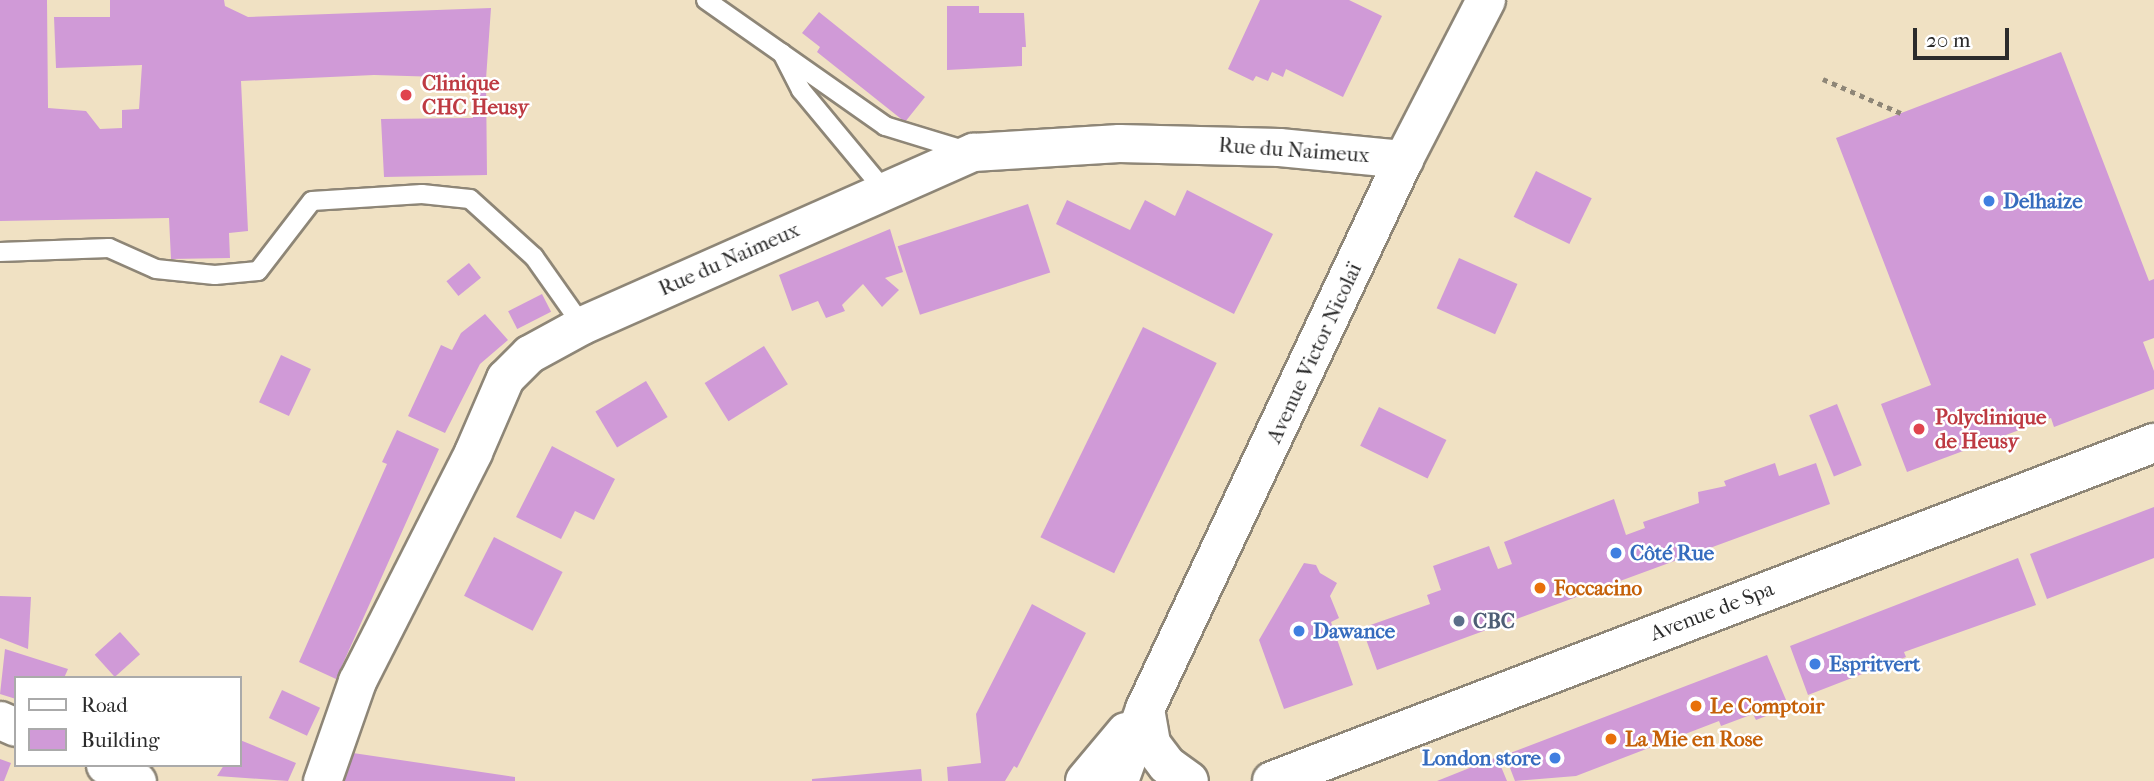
<!DOCTYPE html>
<html>
<head>
<meta charset="utf-8">
<style>
  body { margin:0 }
  #map { position:relative; width:2154px; height:781px; overflow:hidden; background:#f0e1c3; font-family:"IM FELL French Canon",serif }
  div>[style] { position:absolute }
  .building>* { inset:0; background:#d09ad7; transform-origin:0 0 }
  .path>* { height:4.5px; margin-top:-2.25px; transform-origin:0; background:repeating-linear-gradient(90deg,#8e8677 0 5px,transparent 0 10px) }
  .roads { filter:drop-shadow(2px 0 #8e8677) drop-shadow(-2px 0 #8e8677) drop-shadow(0 2px #8e8677) drop-shadow(0 -2px #8e8677) }
  .service>* { height:18px; margin:-9px; padding:0 9px; transform-origin:9px; border-radius:9px; background:#fff }
  .minor>* { height:37px; margin:-18.5px; padding:0 18.5px; transform-origin:18.5px; border-radius:18.5px; background:#fff }
  .tertiary>* { height:38px; margin:-19px; padding:0 19px; transform-origin:19px; border-radius:19px; background:#fff }
  .dots>* { width:19px; height:19px; translate:-50% -50%; box-sizing:border-box; border:4px solid #fff; border-radius:50% }
  span { translate:-50% -50%; white-space:nowrap; text-align:center; line-height:1.15; -webkit-text-stroke:5px #fff; paint-order:stroke }
  .health-label { font-size:21px; color:#be3a42; font-weight:700 }
  .left { translate:0 -50%; text-align:left }
  .street-label { font-size:21px; color:#2b2b2b }
  .shop-label { font-size:21px; color:#366cbe; font-weight:700 }
  .right { translate:-100% -50%; text-align:right }
  .food-label { font-size:21px; color:#c56008; font-weight:700 }
  .service-label { font-size:21px; color:#4e5e75; font-weight:700 }
  .legend { position:absolute; left:14px; top:676px; width:228px; height:91px; box-sizing:border-box; background:#fff; border:2px solid #aaa; margin:0; padding:9px 12px; list-style:none; font-size:21px; color:#2b2b2b }
  .legend li { display:flex; align-items:center; gap:14px; height:35px }
  .legend b { width:35px; border:2px solid #aaa }
  .scale { position:absolute; left:1913px; top:28px; width:96px; height:32px; box-sizing:border-box; border:4px solid #2b2b2b; border-top:0; padding-left:9px; font-size:21px; line-height:24px; white-space:nowrap; color:#2b2b2b; -webkit-text-stroke:5px #fff; paint-order:stroke }
</style>
</head>
<body>
<div id="map">
  <div class="building">
    <div style="clip-path:polygon(0 0,47px 0,48px 108px,86px 111px,100px 129px,122px 128px,122px 110px,139px 109px,142px 65px,56px 68px,54px 17px,110px 17px,110px 0,224px 0,225px 6px,248px 17px,491px 8px,486px 79px,487px 175px,384px 177px,381px 119px,473px 118px,474px 78px,374px 75px,241px 81px,248px 231px,229px 233px,230px 258px,171px 259px,169px 218px,0 221px)"></div>
    <div style="clip-path:polygon(1260px 0,1349px 0,1382px 16px,1343px 97px,1286px 69px,1283px 77px,1272px 72px,1268px 81px,1256px 76px,1253px 81px,1228px 69px)"></div>
    <div style="clip-path:polygon(947px 6px,979px 6px,979px 13px,1024px 13px,1026px 47px,1022px 47px,1022px 66px,947px 70px)"></div>
    <div style="clip-path:polygon(819px 12px,925px 97px,905px 122px,817px 52px,820px 47px,802px 33px)"></div>
    <div style="clip-path:polygon(2061px 52px,2149px 281px,2154px 279px,2154px 338px,2143px 342px,2154px 371px,2154px 389px,2054px 427px,2051px 418px,1907px 472px,1881px 404px,1931px 385px,1836px 138px)"></div>
    <div style="left:1536px;top:171px;width:62px;height:51px;rotate:26deg"></div>
    <div style="clip-path:polygon(1187px 190px,1273px 234px,1234px 314px,1056px 224px,1067px 200px,1130px 230px,1145px 200px,1175px 216px)"></div>
    <div style="left:1028px;top:204px;width:72px;height:137px;rotate:72deg"></div>
    <div style="clip-path:polygon(890px 229px,903px 272px,885px 278px,899px 290px,882px 307px,863px 284px,842px 305px,845px 311px,826px 318px,818px 301px,792px 311px,779px 275px)"></div>
    <div style="left:1459px;top:258px;width:64px;height:55px;rotate:24deg"></div>
    <div style="left:469px;top:263px;width:19px;height:29px;rotate:51deg"></div>
    <div style="left:542px;top:294px;width:20px;height:38px;rotate:63deg"></div>
    <div style="clip-path:polygon(485px 314px,508px 340px,480px 364px,445px 433px,408px 416px,441px 345px,452px 350px,461px 333px)"></div>
    <div style="left:1143px;top:327px;width:82px;height:234px;rotate:26deg"></div>
    <div style="left:764px;top:346px;width:45px;height:70px;rotate:58deg"></div>
    <div style="left:281px;top:355px;width:33px;height:52px;rotate:25deg"></div>
    <div style="left:646px;top:381px;width:42px;height:59px;rotate:59deg"></div>
    <div style="left:1837px;top:404px;width:66px;height:30px;rotate:68deg"></div>
    <div style="left:1379px;top:407px;width:75px;height:43px;rotate:26deg"></div>
    <div style="clip-path:polygon(397px 430px,439px 449px,336px 679px,299px 662px,387px 464px,382px 462px)"></div>
    <div style="clip-path:polygon(552px 446px,615px 479px,594px 520px,575px 511px,561px 539px,516px 517px)"></div>
    <div style="clip-path:polygon(1775px 463px,1779px 476px,1816px 463px,1830px 504px,1377px 670px,1362px 628px,1430px 604px,1427px 595px,1441px 590px,1433px 566px,1489px 546px,1498px 569px,1512px 564px,1504px 542px,1614px 499px,1626px 535px,1645px 528px,1643px 522px,1699px 503px,1698px 492px,1726px 486px,1724px 481px)"></div>
    <div style="clip-path:polygon(2154px 507px,2154px 558px,2047px 599px,2030px 554px)"></div>
    <div style="left:494px;top:537px;width:77px;height:66px;rotate:27deg"></div>
    <div style="clip-path:polygon(2018px 558px,2036px 605px,1904px 652px,1906px 657px,1808px 695px,1790px 646px)"></div>
    <div style="clip-path:polygon(1304px 563px,1316px 565px,1320px 573px,1337px 583px,1330px 596px,1339px 618px,1331px 622px,1353px 685px,1284px 709px,1259px 640px)"></div>
    <div style="clip-path:polygon(0 596px,31px 597px,28px 649px,0 638px)"></div>
    <div style="clip-path:polygon(1032px 604px,1086px 633px,1017px 768px,1014px 766px,1005px 781px,948px 781px,947px 767px,981px 763px,976px 714px)"></div>
    <div style="left:120px;top:632px;width:30px;height:34px;rotate:48deg"></div>
    <div style="clip-path:polygon(5px 649px,68px 669px,64px 678px,16px 678px,16px 699px,0 694px)"></div>
    <div style="clip-path:polygon(1767px 655px,1789px 707px,1756px 720px,1753px 714px,1721px 726px,1719px 721px,1576px 776px,1515px 781px,1505px 755px)"></div>
    <div style="left:282px;top:690px;width:42px;height:31px;rotate:25deg"></div>
    <div style="clip-path:polygon(240px 740px,296px 763px,288px 781px,217px 776px,224px 765px,240px 765px)"></div>
    <div style="clip-path:polygon(353px 753px,515px 777px,515px 781px,342px 781px)"></div>
    <div style="clip-path:polygon(1497px 757px,1507px 781px,1437px 781px)"></div>
    <div style="clip-path:polygon(0 759px,11px 763px,4px 781px,0 781px)"></div>
    <div style="clip-path:polygon(921px 769px,922px 781px,812px 781px,812px 779px)"></div>
  </div>
  <div class="path">
    <div style="left:1823px;top:79px;width:85px;rotate:23.6deg"></div>
  </div>
  <div class="roads">
    <div class="service">
      <div style="left:706px;top:0;width:219px;rotate:35.1deg"></div>
      <div style="left:885px;top:126px;width:86px;rotate:17deg"></div>
      <div style="left:782px;top:53px;width:42px;rotate:62.8deg"></div>
      <div style="left:801px;top:90px;width:130px;rotate:50.3deg"></div>
      <div style="left:0;top:252px;width:109px;rotate:-2.1deg"></div>
      <div style="left:109px;top:248px;width:51px;rotate:24.1deg"></div>
      <div style="left:156px;top:269px;width:59px;rotate:5.8deg"></div>
      <div style="left:215px;top:275px;width:43px;rotate:-5.3deg"></div>
      <div style="left:258px;top:271px;width:88px;rotate:-52.4deg"></div>
      <div style="left:312px;top:201px;width:110px;rotate:-3.6deg"></div>
      <div style="left:422px;top:194px;width:48px;rotate:5.9deg"></div>
      <div style="left:470px;top:199px;width:86px;rotate:42.2deg"></div>
      <div style="left:534px;top:257px;width:83px;rotate:54.8deg"></div>
    </div>
    <div class="minor">
      <div style="left:0;top:720px;width:17px;rotate:24deg"></div>
      <div style="left:105px;top:765px;width:36px;rotate:27deg"></div>
      <div style="left:322px;top:781px;width:106px;rotate:-70.7deg"></div>
      <div style="left:357px;top:681px;width:257px;rotate:-63.1deg"></div>
      <div style="left:473px;top:452px;width:81px;rotate:-66.6deg"></div>
      <div style="left:505px;top:378px;width:34px;rotate:-45deg"></div>
      <div style="left:529px;top:354px;width:60px;rotate:-28.7deg"></div>
      <div style="left:582px;top:325px;width:428px;rotate:-23.9deg"></div>
      <div style="left:973px;top:152px;width:146px;rotate:-3.5deg"></div>
      <div style="left:1119px;top:143px;width:160px;rotate:1.4deg"></div>
      <div style="left:1279px;top:147px;width:126px;rotate:5.5deg"></div>
    </div>
    <div class="tertiary">
      <div style="left:1145px;top:709px;width:36px;rotate:80deg"></div>
      <div style="left:1151px;top:744px;width:26px;rotate:53deg"></div>
      <div style="left:1167px;top:765px;width:27px;rotate:36deg"></div>
      <div style="left:1085px;top:781px;width:64px;rotate:-50.1deg"></div>
      <div style="left:1119px;top:781px;width:77px;rotate:-70.1deg"></div>
      <div style="left:1145px;top:709px;width:608px;rotate:-64.78deg"></div>
      <div style="left:1404px;top:159px;width:179px;rotate:-62.7deg"></div>
      <div style="left:1272px;top:781px;width:945px;rotate:-20.97deg"></div>
    </div>
  </div>
  <div class="dots">
    <div style="left:406px;top:95px;background:#e0444e"></div>
    <div style="left:1989px;top:201px;background:#3f7fe0"></div>
    <div style="left:1919px;top:429px;background:#e0444e"></div>
    <div style="left:1616px;top:553px;background:#3f7fe0"></div>
    <div style="left:1540px;top:588px;background:#e8710a"></div>
    <div style="left:1459px;top:621px;background:#5c6f8a"></div>
    <div style="left:1299px;top:631px;background:#3f7fe0"></div>
    <div style="left:1815px;top:664px;background:#3f7fe0"></div>
    <div style="left:1696px;top:706px;background:#e8710a"></div>
    <div style="left:1611px;top:739px;background:#e8710a"></div>
    <div style="left:1555px;top:758px;background:#3f7fe0"></div>
  </div>
  <div class="health-label">
    <span class="left" style="left:422px;top:95px">Clinique<br>CHC Heusy</span>
    <span class="left" style="left:1935px;top:429px">Polyclinique<br>de Heusy</span>
  </div>
  <div class="street-label">
    <span style="left:1294px;top:150px;rotate:4deg">Rue du Naimeux</span>
    <span style="left:729px;top:259px;rotate:-24deg">Rue du Naimeux</span>
    <span style="left:1314px;top:353px;rotate:-65deg">Avenue Victor Nicolaï</span>
    <span style="left:1712px;top:611px;rotate:-21deg">Avenue de Spa</span>
  </div>
  <div class="shop-label">
    <span class="left" style="left:2003px;top:201px">Delhaize</span>
    <span class="left" style="left:1630px;top:553px">Côté Rue</span>
    <span class="left" style="left:1313px;top:631px">Dawance</span>
    <span class="left" style="left:1829px;top:664px">Espritvert</span>
    <span class="right" style="left:1541px;top:758px">London store</span>
  </div>
  <div class="food-label">
    <span class="left" style="left:1554px;top:588px">Foccacino</span>
    <span class="left" style="left:1710px;top:706px">Le Comptoir</span>
    <span class="left" style="left:1625px;top:739px">La Mie en Rose</span>
  </div>
  <div class="service-label">
    <span class="left" style="left:1473px;top:621px">CBC</span>
  </div>
  <ul class="legend">
  <li><b style="height:9px;background:#fff"></b>Road</li>
  <li><b style="height:19px;background:#d09ad7"></b>Building</li>
  </ul>
  <div class="scale">20 m</div>
</div>
</body>
</html>
